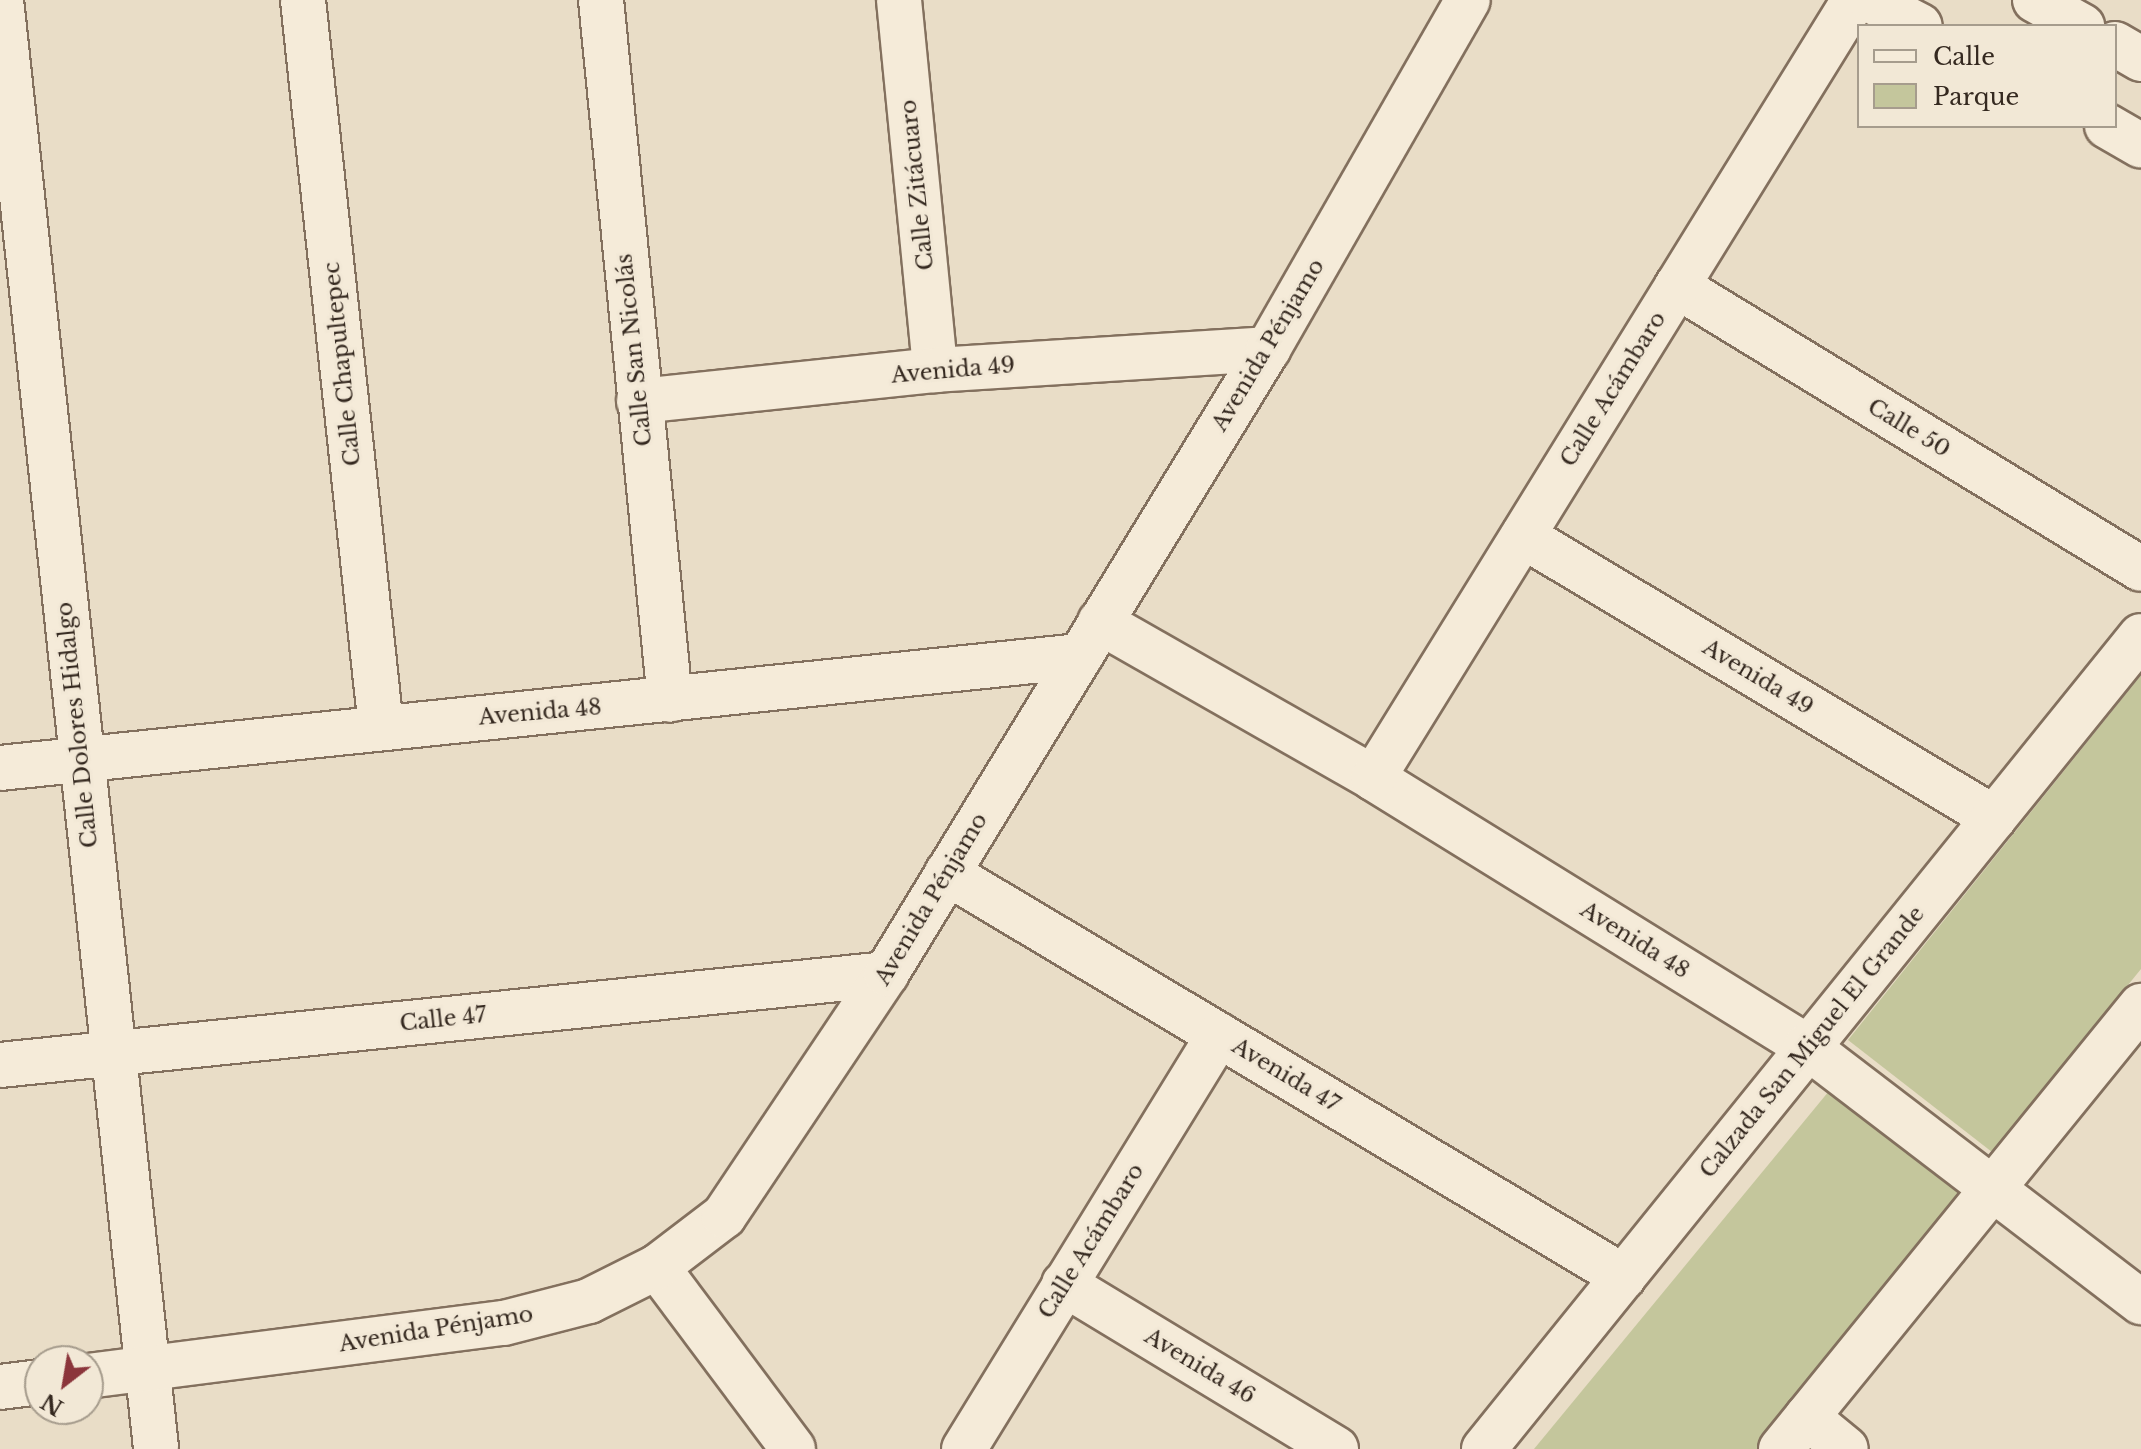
<!DOCTYPE html>
<html>
<head>
<meta charset="utf-8">
<style>
  body { margin:0 }
  #map { position:relative; width:2141px; height:1449px; overflow:hidden; background:#e9ddc7; font-family:"Libre Baskerville",serif }
  div>[style] { position:absolute }
  .green>* { inset:0; background:#c4c69c }
  .roads { filter:drop-shadow(2px 0 #83705e) drop-shadow(-2px 0 #83705e) drop-shadow(0 2px #83705e) drop-shadow(0 -2px #83705e) }
  .minor>* { height:44px; margin:-22px; padding:0 22px; transform-origin:22px; border-radius:22px; background:#f5ebd9 }
  .tertiary>* { height:44px; margin:-22px; padding:0 22px; transform-origin:22px; border-radius:22px; background:#f5ebd9 }
  .secondary>* { height:44px; margin:-22px; padding:0 22px; transform-origin:22px; border-radius:22px; background:#f5ebd9 }
  span { translate:-50% -50%; white-space:nowrap; text-align:center; line-height:1.15; -webkit-text-stroke:6px #f2e8d6; paint-order:stroke }
  .street-label { font-size:22px; color:#352920 }
  .legend { position:absolute; left:1857px; top:24px; width:260px; height:104px; box-sizing:border-box; background:#f2e8d6; border:2px solid #a69c8d; margin:0; padding:10px 14px; list-style:none; font-size:24px; color:#352920 }
  .legend li { display:flex; align-items:center; gap:16px; height:40px }
  .legend b { width:40px; border:2px solid #a69c8d }
  .north { position:absolute; left:24px; top:1345px; width:80px; height:80px; box-sizing:border-box; background:#f2e8d6; border:2px solid #a69c8d; border-radius:50%; rotate:211deg; font-size:22px; font-weight:700; line-height:32px; text-align:center; color:#352920 }
  .north::after { content:''; display:block; margin:auto; width:28px; height:36px; background:#8b353b; clip-path:polygon(50% 0,100% 100%,50% 72%,0 100%) }
</style>
</head>
<body>
<div id="map">
  <div class="green">
    <div style="clip-path:polygon(2141px 675px,2141px 969px,1992px 1152px,1848px 1040px)"></div>
    <div style="clip-path:polygon(1829px 1091px,1995px 1183px,1773px 1449px,1534px 1449px)"></div>
  </div>
  <div class="roads">
    <div class="minor">
      <div style="left:1px;top:0;width:1457px;rotate:83.89deg"></div>
      <div style="left:303px;top:0;width:732px;rotate:83.88deg"></div>
      <div style="left:601px;top:0;width:703px;rotate:84.37deg"></div>
      <div style="left:899px;top:0;width:372px;rotate:84.4deg"></div>
      <div style="left:1677px;top:286px;width:543px;rotate:31.38deg"></div>
      <div style="left:639px;top:401px;width:298px;rotate:-6deg"></div>
      <div style="left:935px;top:370px;width:334px;rotate:-3.6deg"></div>
      <div style="left:1523px;top:536px;width:549px;rotate:30.91deg"></div>
      <div style="left:1100px;top:622px;width:314px;rotate:29.7deg"></div>
      <div style="left:1373px;top:778px;width:509px;rotate:31.75deg"></div>
      <div style="left:1806px;top:1046px;width:422px;rotate:37.4deg"></div>
      <div style="left:0;top:768px;width:1086px;rotate:-5.92deg"></div>
      <div style="left:1373px;top:778px;width:915px;rotate:-58.27deg"></div>
      <div style="left:947px;top:873px;width:788px;rotate:30.83deg"></div>
      <div style="left:0;top:1065px;width:891px;rotate:-5.86deg"></div>
      <div style="left:657px;top:1267px;width:227px;rotate:53.2deg"></div>
      <div style="left:1064px;top:1284px;width:318px;rotate:31.2deg"></div>
      <div style="left:88px;top:1376px;width:419px;rotate:-7.3deg"></div>
      <div style="left:504px;top:1323px;width:88px;rotate:-14.5deg"></div>
      <div style="left:589px;top:1301px;width:76px;rotate:-26.6deg"></div>
      <div style="left:657px;top:1267px;width:84px;rotate:-37.3deg"></div>
      <div style="left:724px;top:1216px;width:291px;rotate:-56.2deg"></div>
      <div style="left:886px;top:974px;width:732px;rotate:-58.57deg"></div>
      <div style="left:1268px;top:349px;width:402px;rotate:-60.2deg"></div>
      <div style="left:0;top:1387px;width:40px;rotate:-7.1deg"></div>
      <div style="left:1807px;top:1417px;width:50px;rotate:39.4deg"></div>
      <div style="left:964px;top:1449px;width:486px;rotate:-58.4deg"></div>
    </div>
    <div class="tertiary">
      <div style="left:1484px;top:1449px;width:1045px;rotate:-51.06deg"></div>
      <div style="left:1781px;top:1449px;width:571px;rotate:-50.9deg"></div>
    </div>
    <div class="secondary">
      <div style="left:1870px;top:0;width:56px;rotate:27.5deg"></div>
      <div style="left:2035px;top:0;width:54px;rotate:29deg"></div>
      <div style="left:2115px;top:44px;width:30px;rotate:30deg"></div>
      <div style="left:2107px;top:126px;width:39px;rotate:30deg"></div>
    </div>
  </div>
  <div class="street-label">
    <span style="left:917px;top:185px;rotate:-96deg">Calle Zitácuaro</span>
    <span style="left:1268px;top:345px;rotate:-59deg">Avenida Pénjamo</span>
    <span style="left:634px;top:350px;rotate:-96deg">Calle San Nicolás</span>
    <span style="left:342px;top:364px;rotate:-96deg">Calle Chapultepec</span>
    <span style="left:953px;top:370px;rotate:-5deg">Avenida 49</span>
    <span style="left:1613px;top:389px;rotate:-58deg">Calle Acámbaro</span>
    <span style="left:1909px;top:428px;rotate:31deg">Calle 50</span>
    <span style="left:1758px;top:677px;rotate:31deg">Avenida 49</span>
    <span style="left:540px;top:712px;rotate:-5deg">Avenida 48</span>
    <span style="left:77px;top:725px;rotate:-96deg">Calle Dolores Hidalgo</span>
    <span style="left:931px;top:899px;rotate:-59deg">Avenida Pénjamo</span>
    <span style="left:1635px;top:940px;rotate:32deg">Avenida 48</span>
    <span style="left:443px;top:1019px;rotate:-6deg">Calle 47</span>
    <span style="left:1812px;top:1042px;rotate:-51deg">Calzada San Miguel El Grande</span>
    <span style="left:1286px;top:1075px;rotate:31deg">Avenida 47</span>
    <span style="left:1091px;top:1241px;rotate:-58deg">Calle Acámbaro</span>
    <span style="left:436px;top:1329px;rotate:-9deg">Avenida Pénjamo</span>
    <span style="left:1200px;top:1366px;rotate:31deg">Avenida 46</span>
  </div>
  <ul class="legend">
  <li><b style="height:10px;background:#f5ebd9"></b>Calle</li>
  <li><b style="height:22px;background:#c4c69c"></b>Parque</li>
  </ul>
  <div class="north">N</div>
</div>
</body>
</html>
